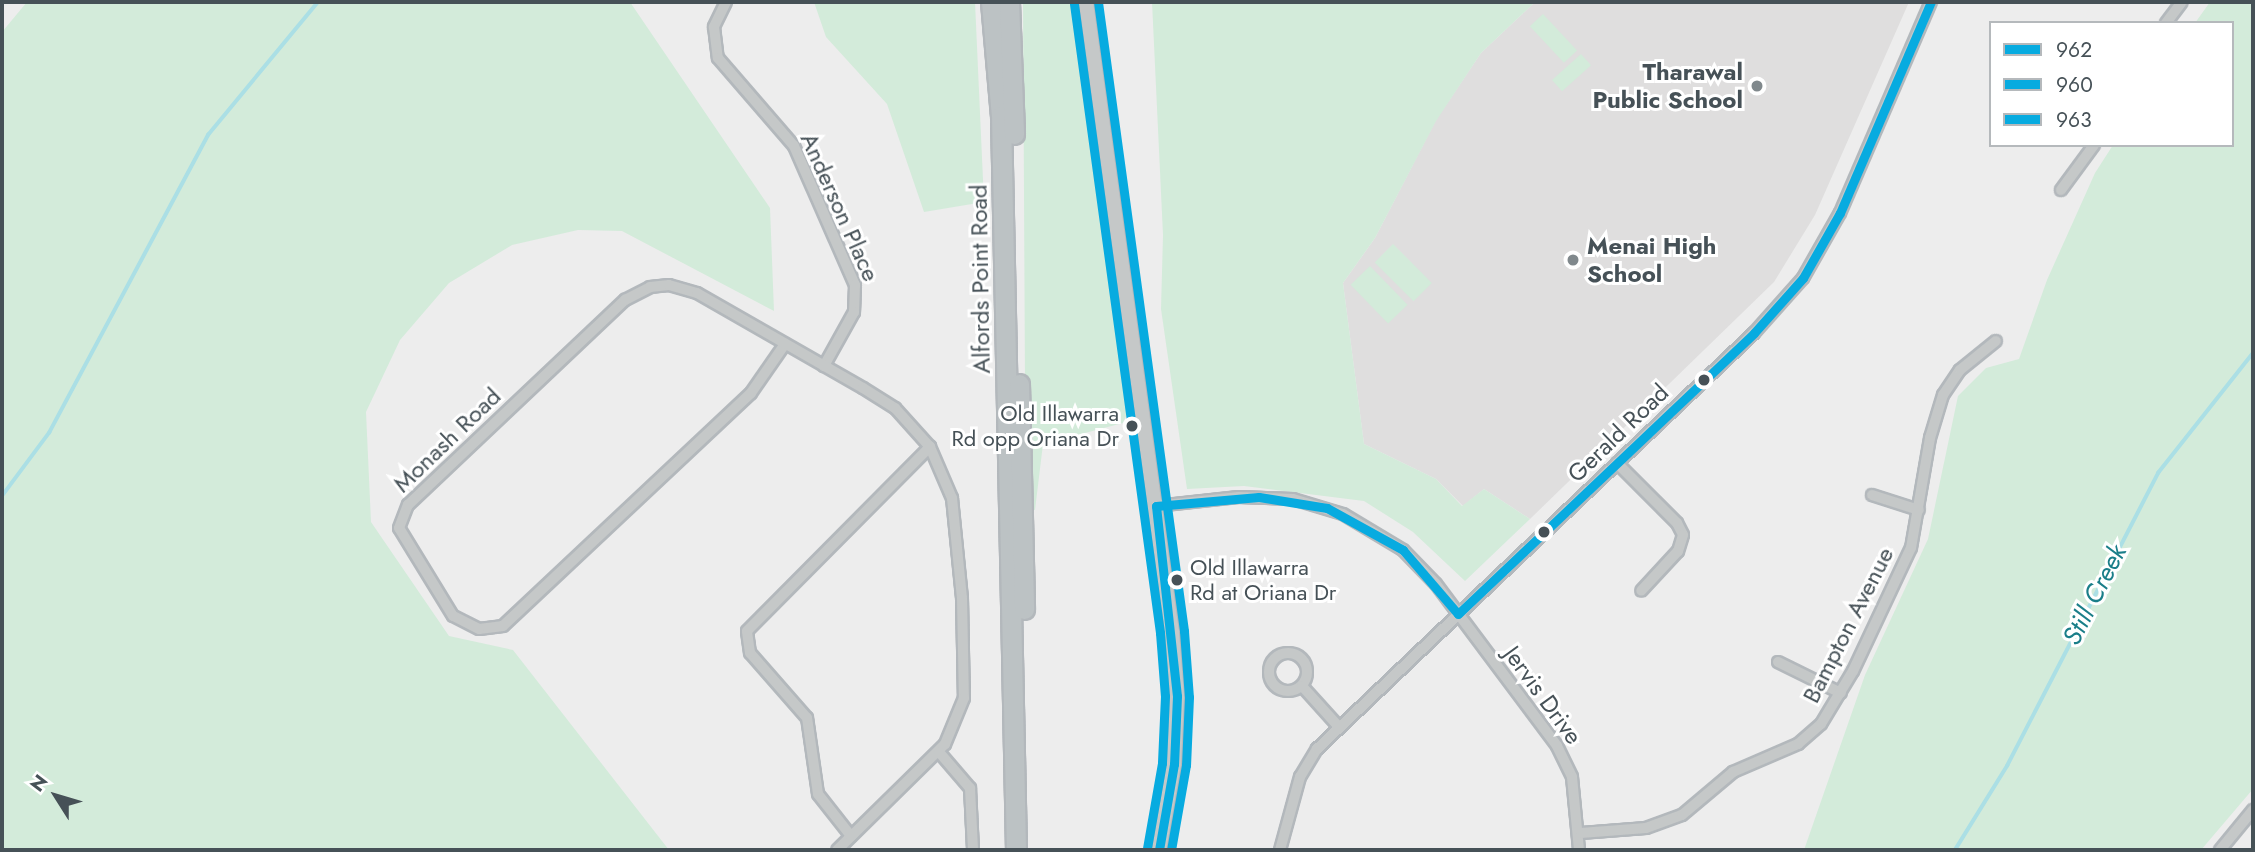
<!DOCTYPE html>
<html>
<head>
<meta charset="utf-8">
<style>
  body { margin:0 }
  #map { position:relative; width:2255px; height:852px; overflow:hidden; background:#ededed; font-family:Jost,sans-serif }
  div>[style] { position:absolute }
  .education>* { inset:0; background:#dfdede }
  .green>* { inset:0; background:#d3ebda; transform-origin:0 0 }
  .stream>* { height:3.5px; margin:-1.75px; padding:0 1.75px; transform-origin:1.75px; border-radius:1.75px; background:#abdfe5 }
  .roads { filter:drop-shadow(2px 0 #b3b8bc) drop-shadow(-2px 0 #b3b8bc) drop-shadow(0 2px #b3b8bc) drop-shadow(0 -2px #b3b8bc) }
  .minor>* { height:10px; margin:-5px; padding:0 5px; transform-origin:5px; border-radius:5px; background:#c5c8c8 }
  .minor>.ring { margin:-5px; padding:0; box-sizing:content-box; background:none; border:10px solid #c5c8c8; border-radius:50% }
  .tertiary>* { height:14px; margin:-7px; padding:0 7px; transform-origin:7px; border-radius:7px; background:#c5c8c8 }
  .trunk>* { height:19px; margin:-9.5px; padding:0 9.5px; transform-origin:9.5px; border-radius:9.5px; background:#bcc2c4 }
  .bus-1>* { height:9px; margin:-4.5px; padding:0 4.5px; transform-origin:4.5px; border-radius:4.5px; background:#07abe0 }
  .bus-2>* { height:9px; margin:-4.5px; padding:0 4.5px; transform-origin:4.5px; border-radius:4.5px; background:#07abe0 }
  .bus-3>* { height:9px; margin:-4.5px; padding:0 4.5px; transform-origin:4.5px; border-radius:4.5px; background:#07abe0 }
  .dots>* { width:19px; height:19px; translate:-50% -50%; box-sizing:border-box; border:4px solid #fff; border-radius:50% }
  span { translate:-50% -50%; white-space:nowrap; text-align:center; line-height:1.15; -webkit-text-stroke:6px #fff; paint-order:stroke }
  .bus-label { font-size:22px; color:#465157 }
  .right { translate:-100% -50%; text-align:right }
  .left { translate:0 -50%; text-align:left }
  .poi-label { font-size:24px; color:#465157; font-weight:700 }
  .street-label { font-size:24px; color:#465157 }
  .water-label { font-size:26px; color:#1a7e89; font-style:italic }
  .frame { position:absolute; inset:0; border:4px solid #465157; pointer-events:none }
  .legend { position:absolute; left:1989px; top:21px; width:245px; height:126px; box-sizing:border-box; background:#fff; border:2px solid #b5b9bc; margin:0; padding:9px 12px; list-style:none; font-size:21px; color:#465157 }
  .legend li { display:flex; align-items:center; gap:14px; height:35px }
  .legend b { width:35px; border:2px solid #b5b9bc }
  .north { position:absolute; left:21px; top:761px; width:70px; height:70px; -webkit-text-stroke:5px #fff; paint-order:stroke; rotate:307deg; font-size:19px; font-weight:700; line-height:28px; text-align:center; color:#465157 }
  .north::after { content:''; display:block; margin:auto; width:24px; height:32px; background:#465157; clip-path:polygon(50% 0,100% 100%,50% 72%,0 100%) }
</style>
</head>
<body>
<div id="map">
  <div class="education">
    <div style="clip-path:polygon(1535px 2px,1909px 2px,1815px 215px,1774px 282px,1530px 519px,1484px 489px,1463px 506px,1436px 479px,1364px 444px,1343px 283px,1375px 238px,1436px 120px,1481px 53px)"></div>
  </div>
  <div class="green">
    <div style="clip-path:polygon(27px 2px,630px 2px,770px 208px,774px 311px,622px 231px,578px 230px,512px 245px,449px 283px,400px 340px,366px 412px,371px 522px,449px 636px,513px 650px,669px 850px,2px 850px,2px 32px)"></div>
    <div style="clip-path:polygon(814px 2px,975px 2px,984px 202px,924px 212px,887px 104px,826px 37px)"></div>
    <div style="clip-path:polygon(1023px 2px,1073px 2px,1128px 412px,1123px 423px,1043px 444px,1035px 510px,1031px 509px,1025px 385px)"></div>
    <div style="clip-path:polygon(1152px 2px,1535px 2px,1481px 53px,1436px 121px,1375px 238px,1343px 283px,1364px 444px,1436px 479px,1462px 506px,1484px 489px,1530px 519px,1465px 581px,1413px 532px,1364px 501px,1244px 486px,1187px 489px,1161px 309px,1163px 235px)"></div>
    <div style="clip-path:polygon(2210px 2px,2253px 2px,2253px 789px,2201px 850px,1804px 850px,1865px 675px,1928px 539px,1958px 396px,1986px 368px,2019px 359px,2047px 280px,2095px 173px,2113px 145px,2232px 145px,2232px 23px,2195px 23px)"></div>
    <div style="left:1543px;top:14px;width:50px;height:18px;rotate:47deg"></div>
    <div style="left:1581px;top:54px;width:15px;height:39px;rotate:48deg"></div>
    <div style="left:1393px;top:244px;width:55px;height:26px;rotate:45deg"></div>
    <div style="left:1370px;top:266px;width:54px;height:27px;rotate:46deg"></div>
  </div>
  <div class="stream">
    <div style="left:2px;top:496px;width:79px;rotate:-53.3deg"></div>
    <div style="left:49px;top:433px;width:338px;rotate:-61.9deg"></div>
    <div style="left:208px;top:135px;width:173px;rotate:-50.4deg"></div>
    <div style="left:1955px;top:850px;width:99px;rotate:-58.2deg"></div>
    <div style="left:2007px;top:766px;width:330px;rotate:-62.7deg"></div>
    <div style="left:2158px;top:473px;width:153px;rotate:-51.6deg"></div>
  </div>
  <div class="roads">
    <div class="minor">
      <div style="left:726px;top:2px;width:28px;rotate:116deg"></div>
      <div style="left:714px;top:27px;width:31px;rotate:83deg"></div>
      <div style="left:718px;top:58px;width:116px;rotate:49.2deg"></div>
      <div style="left:794px;top:146px;width:152px;rotate:66.3deg"></div>
      <div style="left:855px;top:285px;width:27px;rotate:92deg"></div>
      <div style="left:854px;top:312px;width:62px;rotate:119.1deg"></div>
      <div style="left:2166px;top:23px;width:26px;rotate:-53deg"></div>
      <div style="left:2061px;top:190px;width:56px;rotate:-53.7deg"></div>
      <div style="left:785px;top:344px;width:60px;rotate:124.8deg"></div>
      <div style="left:751px;top:393px;width:340px;rotate:136.8deg"></div>
      <div style="left:503px;top:626px;width:24px;rotate:173deg"></div>
      <div style="left:479px;top:629px;width:29px;rotate:-153deg"></div>
      <div style="left:453px;top:616px;width:103px;rotate:-121.5deg"></div>
      <div style="left:399px;top:528px;width:25px;rotate:-69deg"></div>
      <div style="left:408px;top:505px;width:299px;rotate:-43.4deg"></div>
      <div style="left:625px;top:300px;width:28px;rotate:-27deg"></div>
      <div style="left:650px;top:287px;width:19px;rotate:-6deg"></div>
      <div style="left:669px;top:285px;width:29px;rotate:16deg"></div>
      <div style="left:697px;top:293px;width:191px;rotate:29.8deg"></div>
      <div style="left:863px;top:388px;width:38px;rotate:32deg"></div>
      <div style="left:895px;top:408px;width:52px;rotate:48.1deg"></div>
      <div style="left:930px;top:447px;width:56px;rotate:66.7deg"></div>
      <div style="left:952px;top:498px;width:100px;rotate:84.3deg"></div>
      <div style="left:962px;top:598px;width:100px;rotate:88.9deg"></div>
      <div style="left:964px;top:698px;width:50px;rotate:112.4deg"></div>
      <div style="left:945px;top:744px;width:151px;rotate:135.5deg"></div>
      <div style="left:1617px;top:463px;width:85px;rotate:45deg"></div>
      <div style="left:1677px;top:523px;width:13px;rotate:63deg"></div>
      <div style="left:1683px;top:535px;width:17px;rotate:107deg"></div>
      <div style="left:1678px;top:551px;width:54px;rotate:132.8deg"></div>
      <div style="left:1872px;top:495px;width:49px;rotate:17.7deg"></div>
      <div style="left:1156px;top:506px;width:83px;rotate:-6.2deg"></div>
      <div style="left:1239px;top:497px;width:54px;rotate:2.1deg"></div>
      <div style="left:1293px;top:499px;width:52px;rotate:16.7deg"></div>
      <div style="left:1343px;top:514px;width:70px;rotate:31deg"></div>
      <div style="left:1403px;top:550px;width:47px;rotate:45.9deg"></div>
      <div style="left:1436px;top:584px;width:202px;rotate:53.2deg"></div>
      <div style="left:1557px;top:746px;width:34px;rotate:64deg"></div>
      <div style="left:1572px;top:777px;width:73px;rotate:84.5deg"></div>
      <div class="ring" style="left:1269px;top:653px;width:28px;height:28px"></div>
      <div style="left:1778px;top:662px;width:70px;rotate:26.2deg"></div>
      <div style="left:1302px;top:686px;width:55px;rotate:47.9deg"></div>
      <div style="left:939px;top:752px;width:48px;rotate:49.3deg"></div>
      <div style="left:970px;top:788px;width:62px;rotate:87.2deg"></div>
      <div style="left:1581px;top:833px;width:65px;rotate:-4.4deg"></div>
      <div style="left:1646px;top:828px;width:38px;rotate:-20deg"></div>
      <div style="left:1682px;top:815px;width:67px;rotate:-40.1deg"></div>
      <div style="left:1733px;top:772px;width:71px;rotate:-23.3deg"></div>
      <div style="left:1798px;top:744px;width:30px;rotate:-41deg"></div>
      <div style="left:1821px;top:724px;width:62px;rotate:-58.9deg"></div>
      <div style="left:1853px;top:671px;width:136px;rotate:-64.8deg"></div>
      <div style="left:1911px;top:548px;width:112px;rotate:-80.2deg"></div>
      <div style="left:1930px;top:438px;width:45px;rotate:-73.2deg"></div>
      <div style="left:1943px;top:395px;width:30px;rotate:-56deg"></div>
      <div style="left:1960px;top:370px;width:46px;rotate:-38.9deg"></div>
      <div style="left:851px;top:836px;width:53px;rotate:-128.2deg"></div>
      <div style="left:818px;top:794px;width:77px;rotate:-98.2deg"></div>
      <div style="left:807px;top:718px;width:86px;rotate:-131.2deg"></div>
      <div style="left:750px;top:653px;width:22px;rotate:-98deg"></div>
      <div style="left:747px;top:631px;width:260px;rotate:-45.2deg"></div>
      <div style="left:1280px;top:850px;width:76px;rotate:-74.7deg"></div>
      <div style="left:1300px;top:777px;width:33px;rotate:-59deg"></div>
      <div style="left:1317px;top:749px;width:603px;rotate:-43.59deg"></div>
      <div style="left:1754px;top:333px;width:74px;rotate:-48.3deg"></div>
      <div style="left:1803px;top:278px;width:75px;rotate:-60.4deg"></div>
      <div style="left:1840px;top:213px;width:230px;rotate:-66.7deg"></div>
      <div style="left:2220px;top:850px;width:52px;rotate:-50.5deg"></div>
    </div>
    <div class="tertiary">
      <div style="left:1086px;top:2px;width:636px;rotate:82.23deg"></div>
      <div style="left:1172px;top:632px;width:64px;rotate:85.5deg"></div>
      <div style="left:1177px;top:696px;width:68px;rotate:92.5deg"></div>
      <div style="left:1174px;top:764px;width:87px;rotate:99.9deg"></div>
    </div>
    <div class="trunk">
      <div style="left:991px;top:2px;width:114px;rotate:85deg"></div>
      <div style="left:1001px;top:116px;width:734px;rotate:88.83deg"></div>
      <div style="left:1009px;top:2px;width:132px;rotate:87.8deg"></div>
      <div style="left:1019px;top:384px;width:225px;rotate:88.7deg"></div>
    </div>
  </div>
  <div class="bus-1">
    <div style="left:1156px;top:506px;width:191px;rotate:83.7deg"></div>
    <div style="left:1177px;top:696px;width:68px;rotate:92.5deg"></div>
    <div style="left:1174px;top:764px;width:87px;rotate:99.9deg"></div>
    <div style="left:1156px;top:506px;width:103px;rotate:-5deg"></div>
    <div style="left:1259px;top:497px;width:69px;rotate:9.2deg"></div>
    <div style="left:1327px;top:508px;width:87px;rotate:28.9deg"></div>
    <div style="left:1403px;top:550px;width:84px;rotate:49.3deg"></div>
    <div style="left:1458px;top:614px;width:408px;rotate:-43.5deg"></div>
    <div style="left:1754px;top:333px;width:74px;rotate:-48.3deg"></div>
    <div style="left:1803px;top:278px;width:75px;rotate:-60.4deg"></div>
    <div style="left:1840px;top:213px;width:230px;rotate:-66.7deg"></div>
  </div>
  <div class="bus-2">
    <div style="left:1074px;top:4px;width:635px;rotate:82.21deg"></div>
    <div style="left:1160px;top:633px;width:63px;rotate:85.5deg"></div>
    <div style="left:1165px;top:696px;width:67px;rotate:92.6deg"></div>
    <div style="left:1162px;top:763px;width:86px;rotate:100deg"></div>
  </div>
  <div class="bus-3">
    <div style="left:1098px;top:2px;width:635px;rotate:82.21deg"></div>
    <div style="left:1184px;top:631px;width:66px;rotate:85.7deg"></div>
    <div style="left:1189px;top:697px;width:68px;rotate:92.5deg"></div>
    <div style="left:1186px;top:765px;width:86px;rotate:100deg"></div>
  </div>
  <div class="dots">
    <div style="left:1757px;top:86px;background:#80888c"></div>
    <div style="left:1573px;top:260px;background:#80888c"></div>
    <div style="left:1704px;top:380px;background:#465157"></div>
    <div style="left:1132px;top:426px;background:#465157"></div>
    <div style="left:1544px;top:532px;background:#465157"></div>
    <div style="left:1177px;top:580px;background:#465157"></div>
  </div>
  <div class="bus-label">
    <span class="right" style="left:1119px;top:426px">Old Illawarra<br>Rd opp Oriana Dr</span>
    <span class="left" style="left:1190px;top:580px">Old Illawarra<br>Rd at Oriana Dr</span>
  </div>
  <div class="poi-label">
    <span class="right" style="left:1743px;top:86px">Tharawal<br>Public School</span>
    <span class="left" style="left:1587px;top:260px">Menai High<br>School</span>
  </div>
  <div class="street-label">
    <span style="left:840px;top:207px;rotate:66deg">Anderson Place</span>
    <span style="left:980px;top:279px;rotate:-91deg">Alfords Point Road</span>
    <span style="left:1618px;top:433px;rotate:-44deg">Gerald Road</span>
    <span style="left:447px;top:440px;rotate:-44deg">Monash Road</span>
    <span style="left:1848px;top:625px;rotate:-63deg">Bampton Avenue</span>
    <span style="left:1543px;top:695px;rotate:54deg">Jervis Drive</span>
  </div>
  <div class="water-label">
    <span style="left:2095px;top:595px;rotate:-63deg">Still Creek</span>
  </div>
  <div class="frame"></div>
  <ul class="legend">
  <li><b style="height:9px;background:#07abe0"></b>962</li>
  <li><b style="height:9px;background:#07abe0"></b>960</li>
  <li><b style="height:9px;background:#07abe0"></b>963</li>
  </ul>
  <div class="north">N</div>
</div>
</body>
</html>
